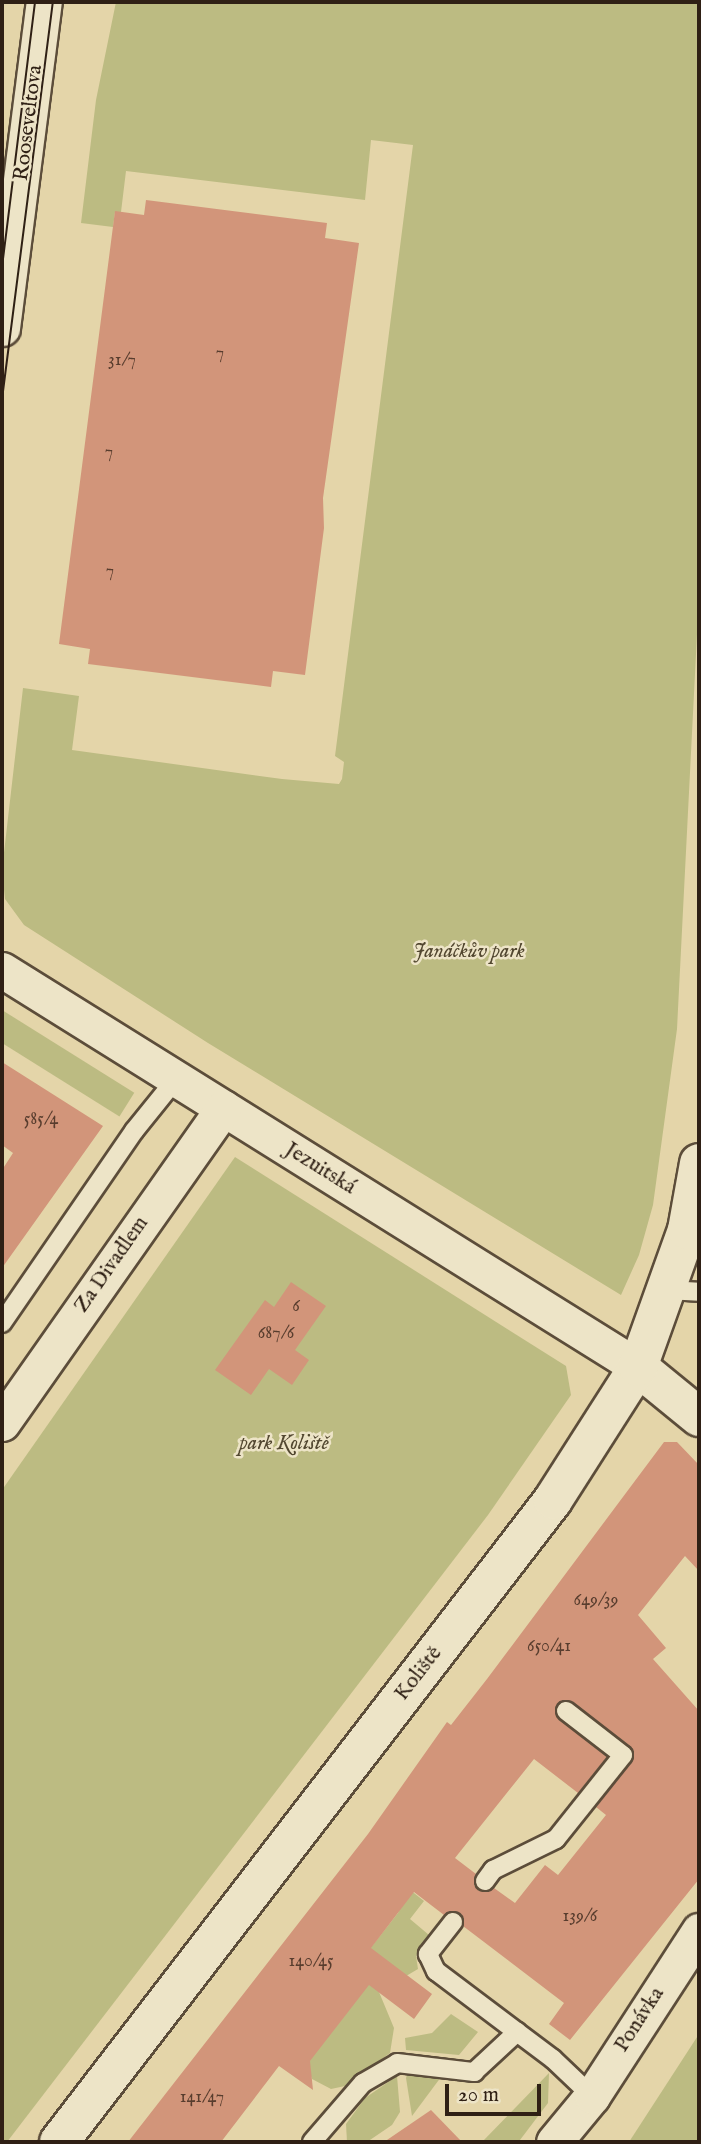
<!DOCTYPE html>
<html>
<head>
<meta charset="utf-8">
<style>
  body { margin:0 }
  #map { position:relative; width:701px; height:2144px; overflow:hidden; background:#e4d5a9; font-family:"IM FELL English",serif }
  div>[style] { position:absolute }
  .green>* { inset:0; background:#bcbb82; transform-origin:0 0 }
  .building>* { inset:0; background:#d2957a }
  .roads { filter:drop-shadow(2px 0 #5c4d3a) drop-shadow(-2px 0 #5c4d3a) drop-shadow(0 2px #5c4d3a) drop-shadow(0 -2px #5c4d3a) }
  .service>* { height:18px; margin:-9px; padding:0 9px; transform-origin:9px; border-radius:9px; background:#ede4c7 }
  .minor>* { height:35px; margin:-17.5px; padding:0 17.5px; transform-origin:17.5px; border-radius:17.5px; background:#ede4c7 }
  .tertiary>* { height:38px; margin:-19px; padding:0 19px; transform-origin:19px; border-radius:19px; background:#ede4c7 }
  .secondary>* { height:38px; margin:-19px; padding:0 19px; transform-origin:19px; border-radius:19px; background:#ede4c7 }
  .tram>* { height:2px; margin:-1px; padding:0 1px; transform-origin:1px; border-radius:1px; background:#2f2015 }
  span { translate:-50% -50%; white-space:nowrap; text-align:center; line-height:1.15; -webkit-text-stroke:5px #ede4c7; paint-order:stroke }
  .number-label { font-size:18px; color:#583d2e }
  .number-label span { -webkit-text-stroke-width:0 }
  .street-label { font-size:21px; color:#2f2015 }
  .park-label { font-size:21px; color:#524730; font-style:italic }
  .frame { position:absolute; inset:0; border:4px solid #2f2015; pointer-events:none }
  .scale { position:absolute; left:445px; top:2084px; width:96px; height:32px; box-sizing:border-box; border:4px solid #2f2015; border-top:0; padding-left:9px; font-size:21px; line-height:24px; white-space:nowrap; color:#2f2015; -webkit-text-stroke:5px #ede4c7; paint-order:stroke }
</style>
</head>
<body>
<div id="map">
  <div class="green">
    <div style="clip-path:polygon(116px 2px,699px 2px,699px 595px,677px 1029px,653px 1205px,639px 1255px,621px 1295px,208px 1043px,24px 925px,5px 899px,2px 870px,23px 688px,79px 696px,72px 750px,282px 779px,339px 784px,342px 779px,344px 762px,335px 756px,413px 145px,371px 140px,365px 200px,126px 171px,121px 212px,115px 212px,113px 227px,81px 223px,96px 100px)"></div>
    <div style="left:2px;top:1010px;width:156px;height:28px;rotate:32deg"></div>
    <div style="clip-path:polygon(235px 1157px,566px 1366px,571px 1395px,488px 1515px,7px 2142px,2px 2142px,2px 1490px)"></div>
    <div style="clip-path:polygon(409px 1889px,424px 1901px,410px 1919px,429px 1935px,416px 1956px,418px 1969px,379px 1992px,394px 2028px,390px 2053px,345px 2086px,331px 2089px,312px 2079px,307px 2064px,325px 2006px,398px 1913px)"></div>
    <div style="clip-path:polygon(451px 2014px,478px 2032px,459px 2055px,406px 2050px,405px 2038px,432px 2033px)"></div>
    <div style="clip-path:polygon(699px 2034px,699px 2142px,629px 2142px)"></div>
    <div style="clip-path:polygon(408px 2072px,444px 2073px,412px 2116px,406px 2078px)"></div>
    <div style="clip-path:polygon(549px 2073px,548px 2103px,520px 2140px,482px 2142px)"></div>
    <div style="clip-path:polygon(397px 2076px,400px 2112px,392px 2125px,367px 2142px,347px 2142px,346px 2124px,365px 2098px)"></div>
  </div>
  <div class="building">
    <div style="clip-path:polygon(146px 200px,327px 223px,325px 238px,359px 243px,323px 498px,324px 528px,305px 675px,273px 671px,271px 687px,88px 664px,90px 649px,59px 644px,115px 211px,144px 215px)"></div>
    <div style="clip-path:polygon(2px 1062px,103px 1126px,2px 1268px,2px 1170px,13px 1153px,2px 1145px)"></div>
    <div style="clip-path:polygon(291px 1282px,326px 1306px,295px 1350px,309px 1360px,292px 1385px,269px 1369px,251px 1395px,215px 1370px,265px 1300px,274px 1307px)"></div>
    <div style="clip-path:polygon(evenodd,664px 1442px,677px 1442px,699px 1465px,699px 1571px,685px 1556px,638px 1615px,666px 1648px,653px 1659px,699px 1711px,699px 1879px,570px 2040px,549px 2024px,564px 2003px,463px 1926px,459px 1913px,444px 1915px,414px 1892px,371px 1948px,432px 1994px,414px 2019px,369px 1985px,310px 2061px,313px 2090px,279px 2066px,221px 2142px,128px 2142px,368px 1834px,447px 1722px,451px 1725px,487px 1679px,664px 1442px,567px 1700px,630px 1746px,632px 1761px,596px 1807px,606px 1815px,558px 1875px,545px 1865px,515px 1903px,494px 1888px,479px 1891px,474px 1885px,476px 1874px,455px 1858px,534px 1759px,578px 1793px,607px 1757px,556px 1716px,557px 1705px,567px 1700px)"></div>
    <div style="clip-path:polygon(431px 2110px,462px 2142px,384px 2142px)"></div>
  </div>
  <div class="roads">
    <div class="service">
      <div style="left:666px;top:1290px;width:33px;rotate:3deg"></div>
      <div style="left:2px;top:1323px;width:233px;rotate:-55.5deg"></div>
      <div style="left:134px;top:1131px;width:67px;rotate:-51.1deg"></div>
      <div style="left:485px;top:1881px;width:14px;rotate:-54deg"></div>
      <div style="left:493px;top:1870px;width:70px;rotate:-26.2deg"></div>
      <div style="left:556px;top:1839px;width:107px;rotate:-51.4deg"></div>
      <div style="left:623px;top:1755px;width:72px;rotate:-142.3deg"></div>
      <div style="left:453px;top:1922px;width:41px;rotate:128deg"></div>
      <div style="left:428px;top:1954px;width:19px;rotate:65deg"></div>
      <div style="left:436px;top:1971px;width:101px;rotate:37deg"></div>
      <div style="left:312px;top:2142px;width:78px;rotate:-49.2deg"></div>
      <div style="left:363px;top:2083px;width:39px;rotate:-30deg"></div>
      <div style="left:397px;top:2063px;width:78px;rotate:6.7deg"></div>
      <div style="left:474px;top:2072px;width:59px;rotate:-42.9deg"></div>
      <div style="left:517px;top:2032px;width:45px;rotate:36.9deg"></div>
      <div style="left:553px;top:2059px;width:54px;rotate:43.5deg"></div>
    </div>
    <div class="minor">
      <div style="left:2px;top:328px;width:329px;rotate:-82.7deg"></div>
      <div style="left:2px;top:970px;width:750px;rotate:31.97deg"></div>
      <div style="left:2px;top:1423px;width:385px;rotate:-54.9deg"></div>
      <div style="left:554px;top:2142px;width:60px;rotate:-50.4deg"></div>
      <div style="left:592px;top:2096px;width:197px;rotate:-57deg"></div>
    </div>
    <div class="tertiary">
      <div style="left:638px;top:1367px;width:79px;rotate:39.3deg"></div>
    </div>
    <div class="secondary">
      <div style="left:59px;top:2142px;width:810px;rotate:-52.42deg"></div>
      <div style="left:553px;top:1500px;width:158px;rotate:-57.4deg"></div>
      <div style="left:638px;top:1367px;width:145px;rotate:-70.3deg"></div>
      <div style="left:687px;top:1230px;width:68px;rotate:-79.8deg"></div>
    </div>
  </div>
  <div class="tram">
    <div style="left:2px;top:267px;width:267px;rotate:-82.9deg"></div>
    <div style="left:2px;top:399px;width:400px;rotate:-82.7deg"></div>
  </div>
  <div class="number-label">
    <span style="left:220px;top:354px">7</span>
    <span style="left:122px;top:361px">31/7</span>
    <span style="left:109px;top:453px">7</span>
    <span style="left:110px;top:572px">7</span>
    <span style="left:41px;top:1120px">585/4</span>
    <span style="left:296px;top:1307px">6</span>
    <span style="left:276px;top:1334px">687/6</span>
    <span style="left:596px;top:1601px">649/39</span>
    <span style="left:549px;top:1647px">650/41</span>
    <span style="left:580px;top:1917px">139/6</span>
    <span style="left:311px;top:1962px">140/45</span>
    <span style="left:202px;top:2098px">141/47</span>
  </div>
  <div class="street-label">
    <span style="left:29px;top:123px;rotate:-83deg">Rooseveltova</span>
    <span style="left:320px;top:1169px;rotate:32deg">Jezuitská</span>
    <span style="left:112px;top:1265px;rotate:-55deg">Za Divadlem</span>
    <span style="left:419px;top:1674px;rotate:-52deg">Koliště</span>
    <span style="left:640px;top:2020px;rotate:-57deg">Ponávka</span>
  </div>
  <div class="park-label">
    <span style="left:469px;top:952px">Janáčkův park</span>
    <span style="left:284px;top:1444px">park Koliště</span>
  </div>
  <div class="frame"></div>
  <div class="scale">20 m</div>
</div>
</body>
</html>
